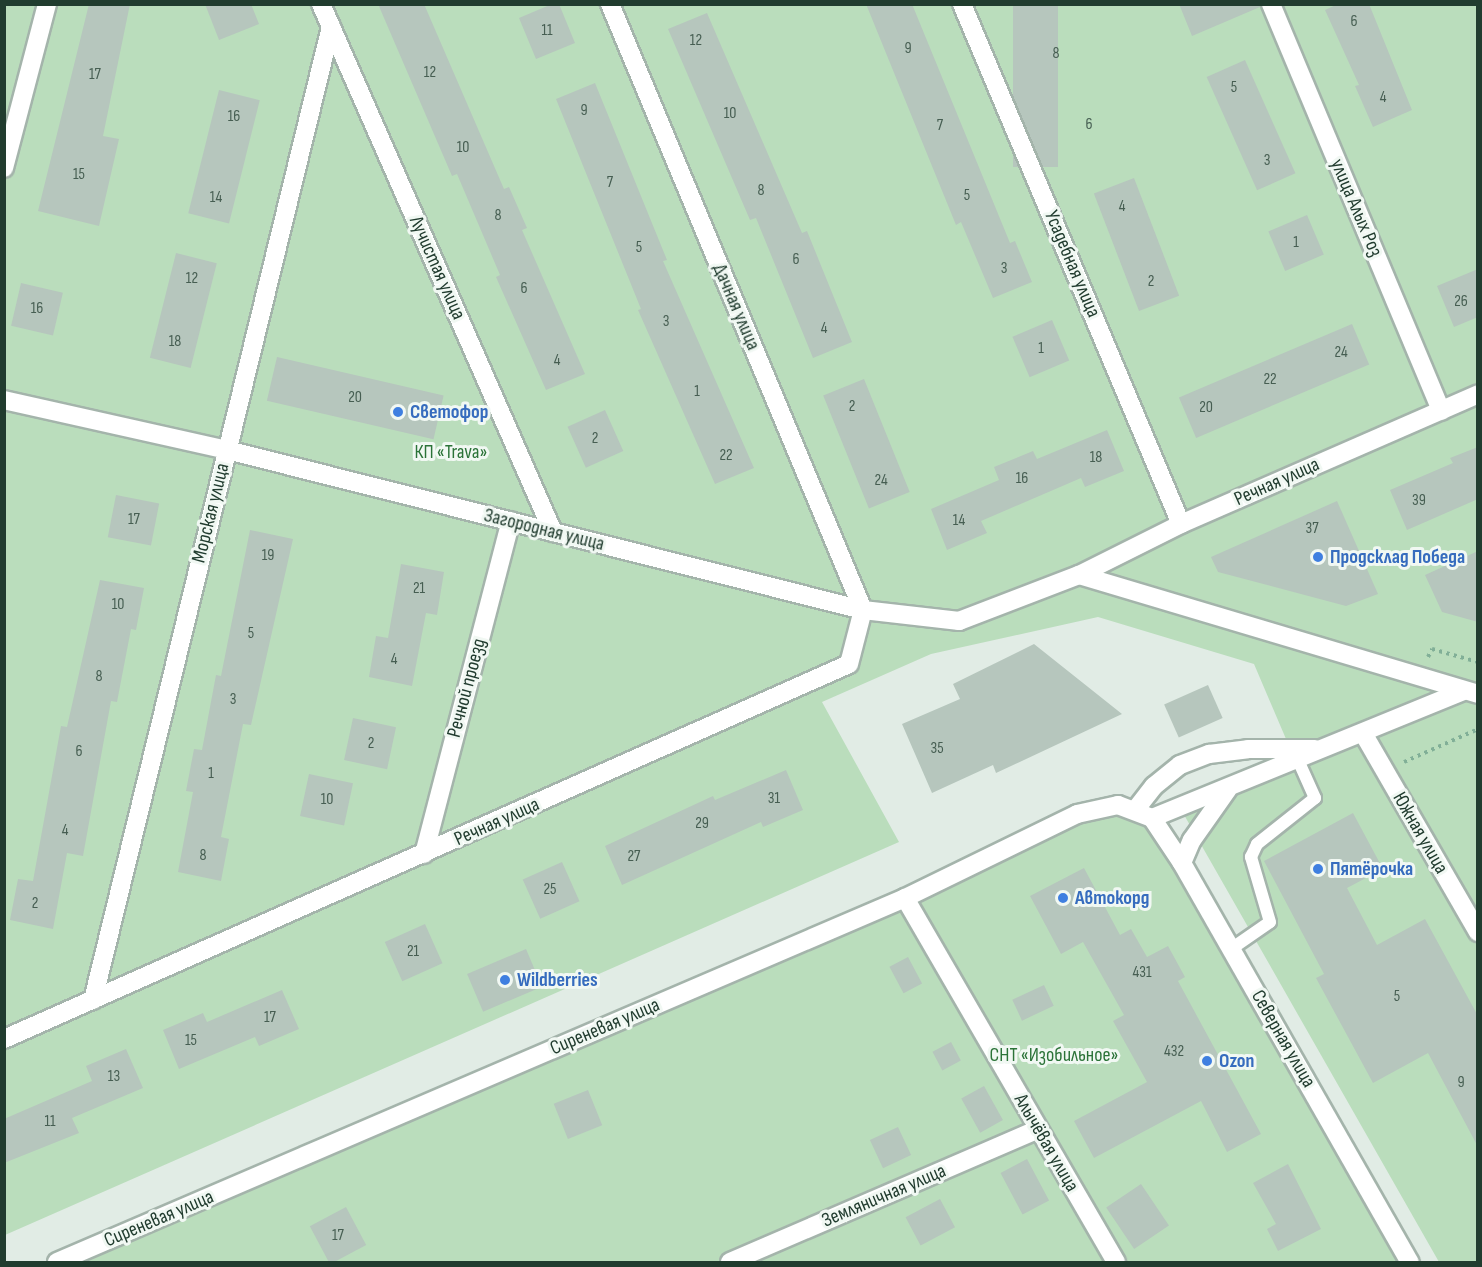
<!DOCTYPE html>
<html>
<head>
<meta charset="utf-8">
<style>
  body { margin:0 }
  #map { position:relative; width:1482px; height:1267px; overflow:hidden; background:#e1ece5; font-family:"Sofia Sans Condensed",sans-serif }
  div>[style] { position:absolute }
  .green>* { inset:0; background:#baddbc }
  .building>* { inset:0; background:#b6c6bd; transform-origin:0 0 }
  .path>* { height:4px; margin-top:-2px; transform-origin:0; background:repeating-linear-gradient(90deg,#81af97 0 3px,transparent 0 7.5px) }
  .roads { filter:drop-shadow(2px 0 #a4b4ab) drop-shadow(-2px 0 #a4b4ab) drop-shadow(0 2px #a4b4ab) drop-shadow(0 -2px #a4b4ab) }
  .service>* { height:12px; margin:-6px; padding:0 6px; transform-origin:6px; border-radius:6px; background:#fff }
  .minor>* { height:18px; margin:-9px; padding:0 9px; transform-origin:9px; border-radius:9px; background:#fff }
  .tertiary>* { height:18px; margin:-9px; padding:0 9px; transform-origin:9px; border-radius:9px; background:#fff }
  .dots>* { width:16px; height:16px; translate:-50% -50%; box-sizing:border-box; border:3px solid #f1f8f3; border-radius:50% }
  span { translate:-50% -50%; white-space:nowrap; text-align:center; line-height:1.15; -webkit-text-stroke:6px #f1f8f3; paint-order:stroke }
  .number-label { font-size:16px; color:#465e52 }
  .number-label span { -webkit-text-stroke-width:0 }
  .street-label { font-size:20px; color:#213c2f }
  .shop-label { font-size:20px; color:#366cbe; font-weight:700 }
  .left { translate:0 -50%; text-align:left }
  .park-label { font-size:20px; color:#2b7338 }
  .frame { position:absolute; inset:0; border:6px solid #213c2f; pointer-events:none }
</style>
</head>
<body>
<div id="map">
  <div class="green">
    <div style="clip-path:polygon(5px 5px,1477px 5px,1477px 1262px,1439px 1262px,1175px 799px,1292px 753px,1254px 664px,1098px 617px,931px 654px,822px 702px,899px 842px,5px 1235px)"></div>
    <div style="clip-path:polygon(1118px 805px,1152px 818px,1410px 1262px,57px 1262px)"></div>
  </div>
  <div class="building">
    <div style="clip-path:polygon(89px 4px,130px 4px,103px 136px,119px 139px,99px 226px,38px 211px)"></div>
    <div style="clip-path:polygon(205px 4px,251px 4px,259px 24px,219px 40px)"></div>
    <div style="clip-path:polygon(378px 4px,424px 4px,504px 189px,509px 187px,527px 228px,522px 230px,585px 374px,546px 390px,496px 277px,500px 275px,457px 174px,452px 176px)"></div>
    <div style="clip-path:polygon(552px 4px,559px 4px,575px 43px,536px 59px,519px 18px)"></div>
    <div style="clip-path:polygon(866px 4px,912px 4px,1010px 243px,1015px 241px,1032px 282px,993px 298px,961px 222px,956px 225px)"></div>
    <div style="left:1013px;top:4px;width:45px;height:163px"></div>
    <div style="clip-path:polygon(1179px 4px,1260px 4px,1260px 7px,1192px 36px)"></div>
    <div style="clip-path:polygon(1338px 4px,1369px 4px,1412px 110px,1373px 127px,1355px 86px,1359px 85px,1325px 10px)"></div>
    <div style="clip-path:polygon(707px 13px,802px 233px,807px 231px,852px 342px,813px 358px,756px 218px,750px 220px,668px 29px)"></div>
    <div style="left:1245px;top:60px;width:124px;height:42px;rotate:66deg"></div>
    <div style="clip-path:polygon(595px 83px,667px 260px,663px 261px,754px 468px,715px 484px,638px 310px,641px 309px,556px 99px)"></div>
    <div style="left:219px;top:90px;width:42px;height:127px;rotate:14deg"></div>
    <div style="left:1134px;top:178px;width:126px;height:43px;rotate:69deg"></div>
    <div style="left:1307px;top:215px;width:43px;height:42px;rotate:67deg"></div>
    <div style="left:176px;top:253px;width:42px;height:108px;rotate:14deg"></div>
    <div style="clip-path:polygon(1478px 269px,1478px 317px,1454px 327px,1437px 286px)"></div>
    <div style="left:21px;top:283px;width:43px;height:44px;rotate:13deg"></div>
    <div style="left:1052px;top:320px;width:44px;height:43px;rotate:67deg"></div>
    <div style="left:1352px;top:324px;width:44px;height:188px;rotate:67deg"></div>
    <div style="left:277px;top:357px;width:171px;height:45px;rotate:13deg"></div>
    <div style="left:864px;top:379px;width:122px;height:44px;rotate:68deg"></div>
    <div style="left:605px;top:410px;width:45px;height:41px;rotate:66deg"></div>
    <div style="clip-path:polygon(1107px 430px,1124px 471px,1085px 487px,1081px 478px,981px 521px,987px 533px,947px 550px,931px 509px,999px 480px,994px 467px,1033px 451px,1037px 459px)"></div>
    <div style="clip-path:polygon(1478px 447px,1478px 499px,1407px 530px,1390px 490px,1453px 463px,1450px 458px)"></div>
    <div style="left:116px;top:495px;width:44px;height:43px;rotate:11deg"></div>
    <div style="clip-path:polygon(1337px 501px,1378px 594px,1346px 606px,1218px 572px,1211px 557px)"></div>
    <div style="clip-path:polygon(250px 530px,293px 539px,251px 725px,243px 724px,221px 837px,229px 839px,221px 881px,178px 872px,193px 792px,186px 791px,194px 749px,202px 750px,216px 675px,221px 676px)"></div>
    <div style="clip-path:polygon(1478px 551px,1478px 622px,1442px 612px,1425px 575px)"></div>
    <div style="clip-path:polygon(401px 564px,444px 572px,437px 615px,426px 613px,412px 686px,369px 677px,376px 636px,388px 638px)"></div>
    <div style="clip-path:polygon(100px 580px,144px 588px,136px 630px,131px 629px,117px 702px,111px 701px,83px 856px,67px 853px,53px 929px,10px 920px,18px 879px,33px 881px,61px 726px,67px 727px)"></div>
    <div style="clip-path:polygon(1034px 644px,1122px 714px,996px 773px,993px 765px,932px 793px,902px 724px,960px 699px,953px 684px)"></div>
    <div style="left:1208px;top:685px;width:36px;height:48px;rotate:66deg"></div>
    <div style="left:353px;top:718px;width:44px;height:43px;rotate:12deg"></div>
    <div style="clip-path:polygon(786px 770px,803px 810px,763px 827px,761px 822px,622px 885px,605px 846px,713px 796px,715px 800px)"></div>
    <div style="left:309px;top:774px;width:45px;height:43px;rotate:12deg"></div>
    <div style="clip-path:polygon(1353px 813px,1383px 869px,1347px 888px,1377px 945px,1425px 919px,1478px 1016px,1478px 1147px,1428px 1053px,1373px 1083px,1316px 978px,1324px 974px,1264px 861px)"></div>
    <div style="left:562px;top:862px;width:43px;height:43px;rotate:66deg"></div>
    <div style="clip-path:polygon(1084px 868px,1120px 935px,1131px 929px,1147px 957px,1168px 946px,1185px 977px,1178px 981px,1261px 1134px,1227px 1152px,1201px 1101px,1094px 1158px,1074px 1121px,1147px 1082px,1113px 1021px,1124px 1015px,1083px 942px,1061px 954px,1030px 896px)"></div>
    <div style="left:425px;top:924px;width:43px;height:44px;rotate:66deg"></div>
    <div style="left:526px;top:949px;width:41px;height:64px;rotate:67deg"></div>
    <div style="left:908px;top:957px;width:30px;height:21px;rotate:62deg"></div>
    <div style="left:1044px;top:985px;width:23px;height:35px;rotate:65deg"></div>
    <div style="clip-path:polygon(282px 990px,299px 1029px,259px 1046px,255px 1037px,179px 1069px,163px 1030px,203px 1013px,207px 1022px)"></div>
    <div style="left:951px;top:1042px;width:21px;height:21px;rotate:62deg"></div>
    <div style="clip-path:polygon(126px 1049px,143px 1088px,72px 1118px,79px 1133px,4px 1163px,4px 1119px,92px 1081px,86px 1066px)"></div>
    <div style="left:984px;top:1086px;width:39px;height:26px;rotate:61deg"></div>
    <div style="left:588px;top:1090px;width:38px;height:37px;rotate:68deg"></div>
    <div style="left:898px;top:1127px;width:31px;height:31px;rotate:65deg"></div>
    <div style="left:1027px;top:1159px;width:47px;height:30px;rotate:62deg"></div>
    <div style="clip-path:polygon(1288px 1164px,1321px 1229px,1278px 1251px,1267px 1229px,1276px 1224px,1253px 1183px)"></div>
    <div style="left:1141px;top:1184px;width:50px;height:42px;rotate:56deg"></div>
    <div style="left:940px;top:1199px;width:32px;height:39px;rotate:62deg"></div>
    <div style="left:346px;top:1207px;width:43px;height:41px;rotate:62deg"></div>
  </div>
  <div class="path">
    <div style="left:1428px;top:657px;width:9px;rotate:-63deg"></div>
    <div style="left:1432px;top:649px;width:48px;rotate:15.8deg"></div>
    <div style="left:1404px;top:762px;width:81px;rotate:-24deg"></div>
  </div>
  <div class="roads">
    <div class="service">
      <div style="left:1231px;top:949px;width:47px;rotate:-34.7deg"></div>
      <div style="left:1270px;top:922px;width:68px;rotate:-106.3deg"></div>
      <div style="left:1251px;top:857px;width:14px;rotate:-65deg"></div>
      <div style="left:1257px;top:844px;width:74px;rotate:-38.4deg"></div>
      <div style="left:1315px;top:798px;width:42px;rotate:-114.1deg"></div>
    </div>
    <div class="minor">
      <div style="left:321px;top:4px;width:577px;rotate:66.28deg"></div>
      <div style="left:962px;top:4px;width:564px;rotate:67.16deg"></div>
      <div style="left:1271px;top:4px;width:441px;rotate:67.3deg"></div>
      <div style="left:4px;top:168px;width:170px;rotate:-75.3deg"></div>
      <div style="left:4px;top:400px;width:229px;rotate:12.6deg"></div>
      <div style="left:227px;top:450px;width:656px;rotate:14.12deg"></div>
      <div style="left:863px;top:610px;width:97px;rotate:6.5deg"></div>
      <div style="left:959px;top:621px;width:129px;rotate:-21deg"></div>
      <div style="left:1079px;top:575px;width:114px;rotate:-26.6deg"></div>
      <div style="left:1181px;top:524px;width:324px;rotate:-23.6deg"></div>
      <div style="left:1079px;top:575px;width:416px;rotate:16.6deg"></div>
      <div style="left:1363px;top:733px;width:230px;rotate:60deg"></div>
      <div style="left:1136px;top:809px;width:29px;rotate:-52deg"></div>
      <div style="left:1154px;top:786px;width:33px;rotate:-39deg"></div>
      <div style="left:1180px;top:765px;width:31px;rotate:-21deg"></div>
      <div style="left:1209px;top:754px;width:39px;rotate:-7deg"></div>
      <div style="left:1248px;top:749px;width:67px"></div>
      <div style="left:1152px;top:818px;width:336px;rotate:-22.2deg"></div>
      <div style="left:424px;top:854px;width:344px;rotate:-75.4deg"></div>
      <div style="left:1182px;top:863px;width:25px;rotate:-67deg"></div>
      <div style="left:1192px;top:840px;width:62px;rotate:-54.8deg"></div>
      <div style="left:905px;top:898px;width:421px;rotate:59.9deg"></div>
      <div style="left:93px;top:1000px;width:1002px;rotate:-76.26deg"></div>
      <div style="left:4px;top:1039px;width:924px;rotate:-23.93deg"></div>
      <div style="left:849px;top:664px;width:56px;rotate:-75.5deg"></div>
      <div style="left:863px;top:610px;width:657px;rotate:-112.66deg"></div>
      <div style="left:730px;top:1262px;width:334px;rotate:-23.3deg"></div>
    </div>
    <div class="tertiary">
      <div style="left:57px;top:1262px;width:923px;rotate:-23.23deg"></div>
      <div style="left:905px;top:898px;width:191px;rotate:-26deg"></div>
      <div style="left:1077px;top:814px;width:42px;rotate:-12.4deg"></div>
      <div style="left:1118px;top:805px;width:36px;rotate:21deg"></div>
      <div style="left:1152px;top:818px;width:54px;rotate:56.3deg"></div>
      <div style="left:1182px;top:863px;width:460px;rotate:60.3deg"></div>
    </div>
  </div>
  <div class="dots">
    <div style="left:398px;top:412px;background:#3f7fe0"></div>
    <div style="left:1318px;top:557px;background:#3f7fe0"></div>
    <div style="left:1318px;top:869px;background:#3f7fe0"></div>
    <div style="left:1063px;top:898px;background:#3f7fe0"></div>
    <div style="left:505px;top:980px;background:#3f7fe0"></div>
    <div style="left:1207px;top:1061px;background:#3f7fe0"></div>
  </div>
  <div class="number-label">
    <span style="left:1354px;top:22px">6</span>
    <span style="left:547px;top:31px">11</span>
    <span style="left:696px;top:41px">12</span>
    <span style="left:908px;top:49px">9</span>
    <span style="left:1056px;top:54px">8</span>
    <span style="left:430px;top:73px">12</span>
    <span style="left:95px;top:75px">17</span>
    <span style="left:1234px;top:88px">5</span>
    <span style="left:1383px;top:98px">4</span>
    <span style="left:584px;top:111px">9</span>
    <span style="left:730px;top:114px">10</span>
    <span style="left:234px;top:117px">16</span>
    <span style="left:1089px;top:125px">6</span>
    <span style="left:940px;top:126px">7</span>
    <span style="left:463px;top:148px">10</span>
    <span style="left:1267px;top:161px">3</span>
    <span style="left:79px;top:175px">15</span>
    <span style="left:610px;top:183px">7</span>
    <span style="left:761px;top:191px">8</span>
    <span style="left:967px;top:196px">5</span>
    <span style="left:216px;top:198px">14</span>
    <span style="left:1122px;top:207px">4</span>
    <span style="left:498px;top:216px">8</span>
    <span style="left:1296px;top:243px">1</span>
    <span style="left:639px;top:248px">5</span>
    <span style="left:796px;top:260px">6</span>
    <span style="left:1004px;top:269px">3</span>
    <span style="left:192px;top:279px">12</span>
    <span style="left:1151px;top:282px">2</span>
    <span style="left:524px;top:289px">6</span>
    <span style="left:1461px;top:302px">26</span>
    <span style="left:37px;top:309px">16</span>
    <span style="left:666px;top:322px">3</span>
    <span style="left:824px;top:329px">4</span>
    <span style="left:175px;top:342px">18</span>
    <span style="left:1041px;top:349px">1</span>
    <span style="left:1341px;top:353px">24</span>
    <span style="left:557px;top:361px">4</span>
    <span style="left:1270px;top:380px">22</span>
    <span style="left:697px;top:392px">1</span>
    <span style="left:355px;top:398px">20</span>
    <span style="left:852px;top:407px">2</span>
    <span style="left:1206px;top:408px">20</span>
    <span style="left:595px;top:439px">2</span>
    <span style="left:726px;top:456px">22</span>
    <span style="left:1096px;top:458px">18</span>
    <span style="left:1022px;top:479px">16</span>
    <span style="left:881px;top:481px">24</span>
    <span style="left:1419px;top:501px">39</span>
    <span style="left:134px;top:520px">17</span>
    <span style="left:959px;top:521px">14</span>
    <span style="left:1312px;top:529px">37</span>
    <span style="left:268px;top:556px">19</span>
    <span style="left:419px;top:589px">21</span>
    <span style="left:118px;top:605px">10</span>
    <span style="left:251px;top:634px">5</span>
    <span style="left:394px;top:660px">4</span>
    <span style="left:99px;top:677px">8</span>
    <span style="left:233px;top:700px">3</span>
    <span style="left:371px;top:744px">2</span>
    <span style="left:937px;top:749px">35</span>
    <span style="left:79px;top:752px">6</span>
    <span style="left:211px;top:774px">1</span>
    <span style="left:774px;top:799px">31</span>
    <span style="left:327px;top:800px">10</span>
    <span style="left:702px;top:824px">29</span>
    <span style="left:65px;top:831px">4</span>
    <span style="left:203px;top:856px">8</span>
    <span style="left:634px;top:857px">27</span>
    <span style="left:550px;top:890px">25</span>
    <span style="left:35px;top:904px">2</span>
    <span style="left:413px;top:952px">21</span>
    <span style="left:1142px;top:973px">431</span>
    <span style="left:1397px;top:997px">5</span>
    <span style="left:270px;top:1018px">17</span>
    <span style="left:191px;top:1041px">15</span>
    <span style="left:1174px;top:1052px">432</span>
    <span style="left:114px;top:1077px">13</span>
    <span style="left:1461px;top:1083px">9</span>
    <span style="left:50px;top:1122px">11</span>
    <span style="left:338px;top:1236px">17</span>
  </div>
  <div class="street-label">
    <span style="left:1356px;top:208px;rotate:67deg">улица Алых Роз</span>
    <span style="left:1072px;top:264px;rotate:67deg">Усадебная улица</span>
    <span style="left:437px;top:268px;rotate:66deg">Лучистая улица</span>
    <span style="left:736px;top:307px;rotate:67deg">Дачная улица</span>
    <span style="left:1277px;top:482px;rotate:-24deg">Речная улица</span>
    <span style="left:211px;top:513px;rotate:-76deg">Морская улица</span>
    <span style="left:544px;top:530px;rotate:14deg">Загородная улица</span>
    <span style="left:467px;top:688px;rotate:-75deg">Речной проезд</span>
    <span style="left:497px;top:822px;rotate:-24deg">Речная улица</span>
    <span style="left:1420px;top:833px;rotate:60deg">Южная улица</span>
    <span style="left:605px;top:1027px;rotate:-23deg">Сиреневая улица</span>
    <span style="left:1283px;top:1039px;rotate:60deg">Северная улица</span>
    <span style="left:1046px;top:1143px;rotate:60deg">Алычёвая улица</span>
    <span style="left:884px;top:1196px;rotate:-23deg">Земляничная улица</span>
    <span style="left:159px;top:1219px;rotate:-23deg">Сиреневая улица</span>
  </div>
  <div class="shop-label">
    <span class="left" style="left:410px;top:412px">Светофор</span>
    <span class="left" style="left:1330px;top:557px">Продсклад Победа</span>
    <span class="left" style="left:1330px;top:869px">Пятёрочка</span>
    <span class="left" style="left:1075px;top:898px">Автокорд</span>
    <span class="left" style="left:517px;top:980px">Wildberries</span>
    <span class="left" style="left:1219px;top:1061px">Ozon</span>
  </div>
  <div class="park-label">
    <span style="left:451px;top:452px">КП «Trava»</span>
    <span style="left:1054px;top:1055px">СНТ «Изобильное»</span>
  </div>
  <div class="frame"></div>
</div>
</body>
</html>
